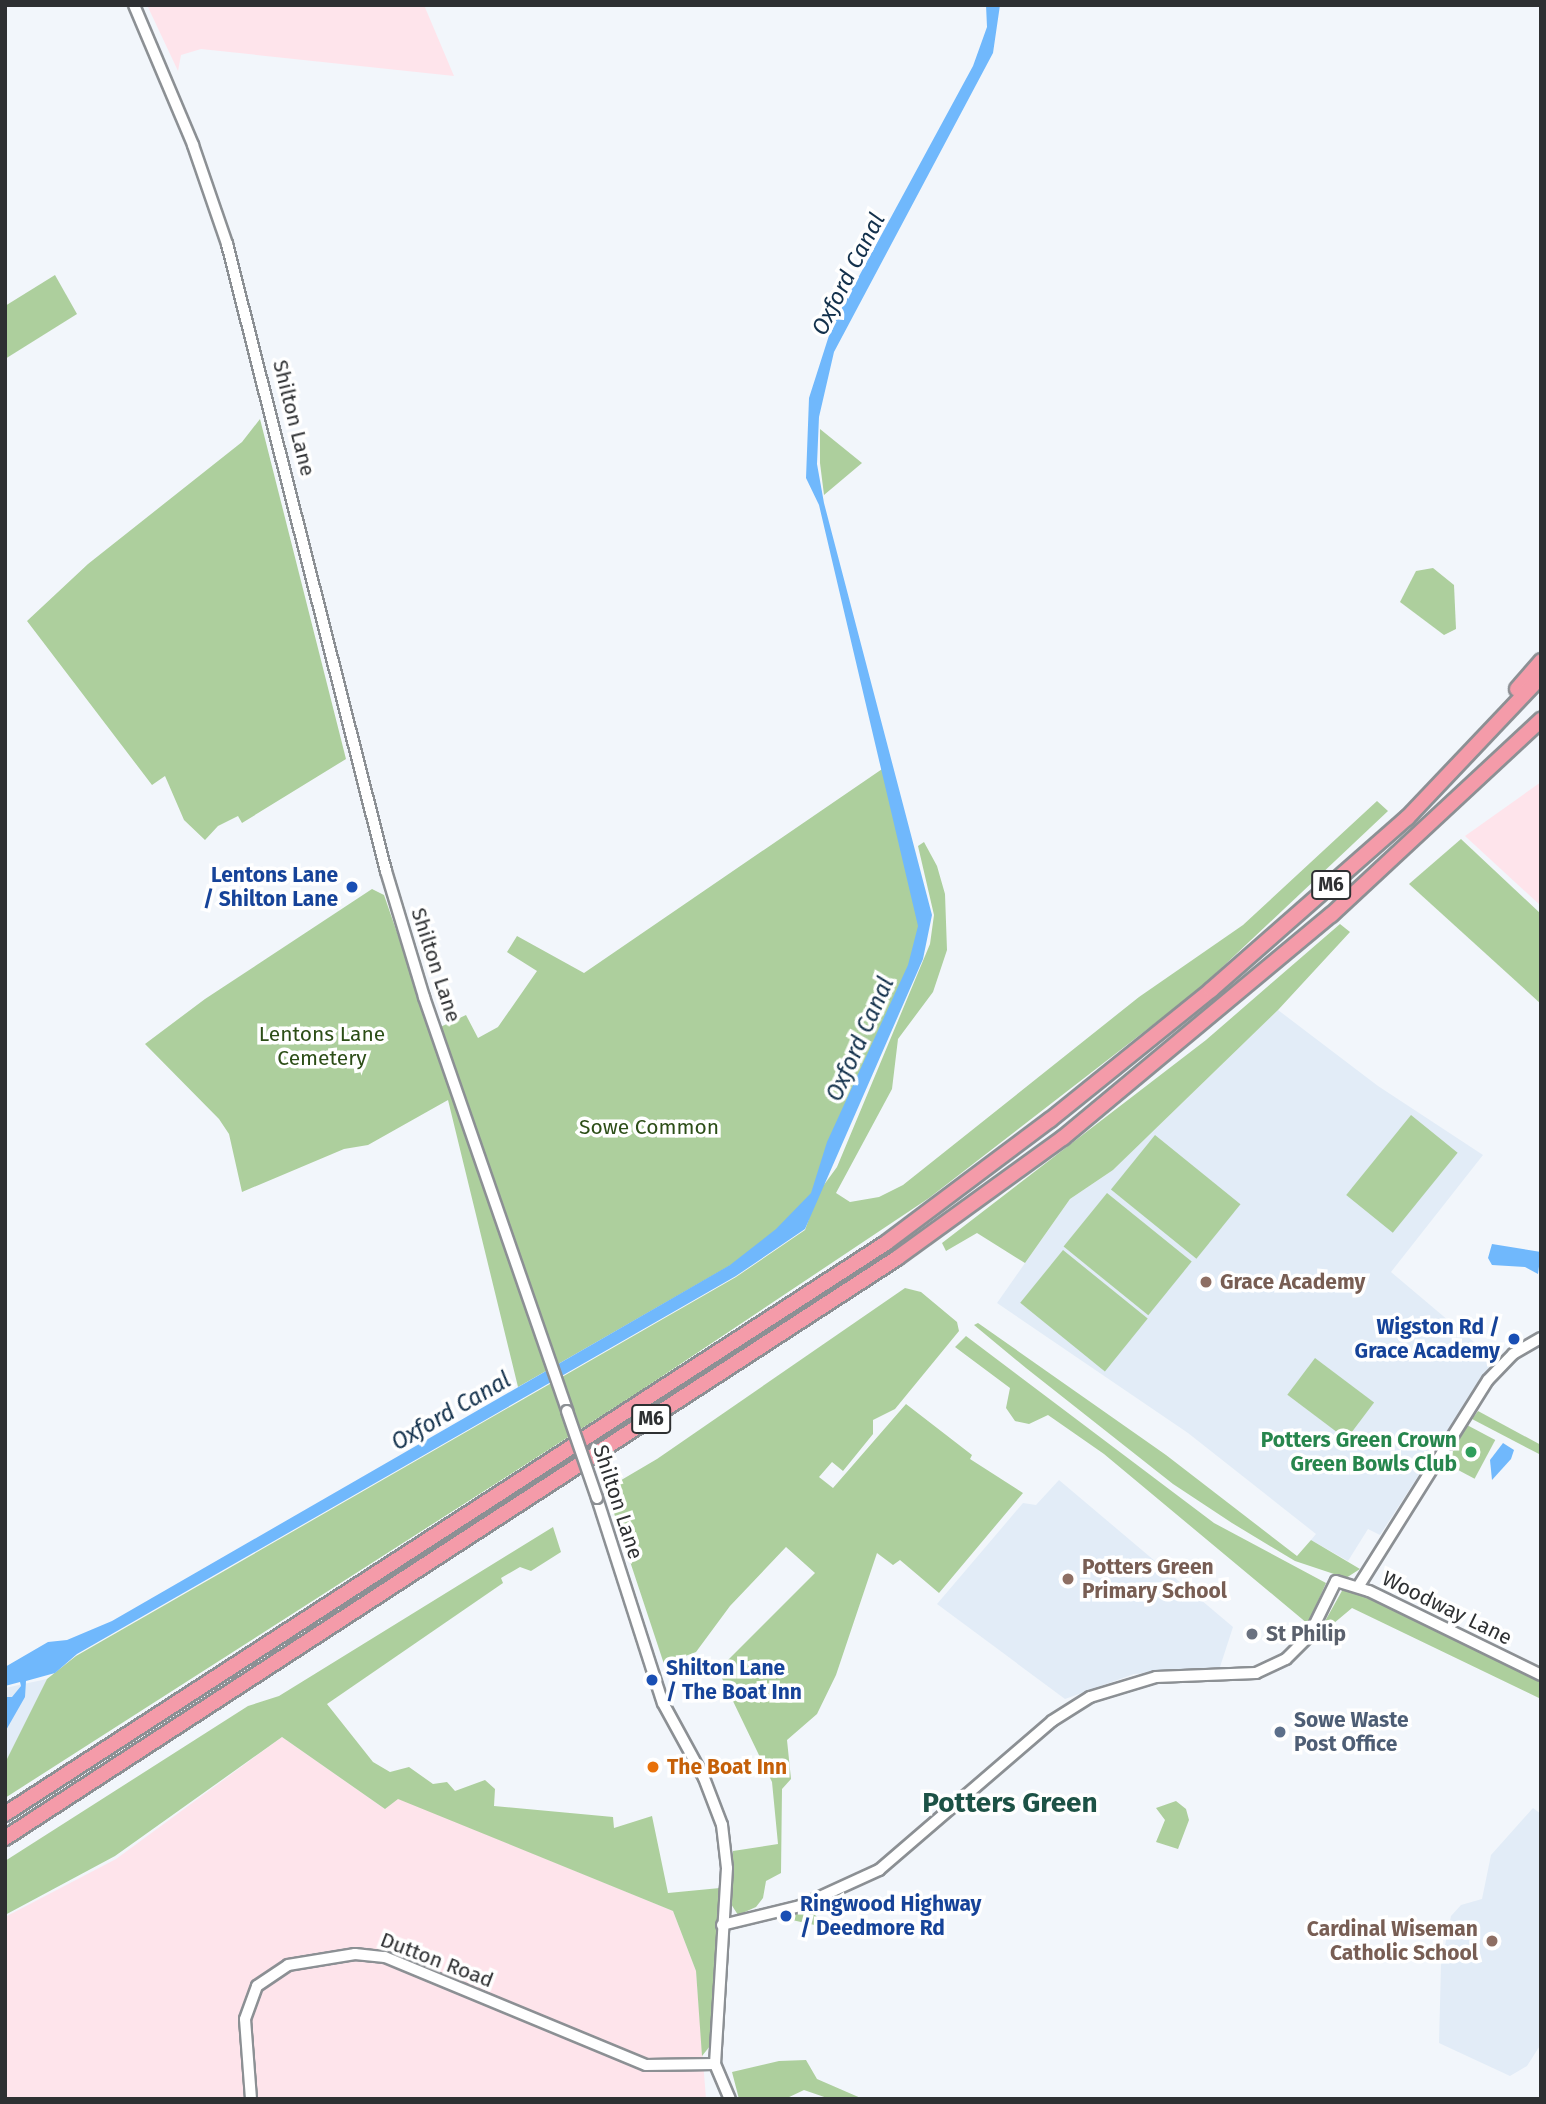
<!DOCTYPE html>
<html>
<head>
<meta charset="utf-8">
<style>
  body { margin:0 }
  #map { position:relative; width:1546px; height:2104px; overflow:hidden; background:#f2f6fb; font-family:"Fira Sans",sans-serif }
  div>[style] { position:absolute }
  .built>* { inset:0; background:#e2ecf7 }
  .industrial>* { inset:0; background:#fee4eb }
  .green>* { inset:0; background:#adcf9d; transform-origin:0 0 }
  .water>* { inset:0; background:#70b8fc }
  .roads { filter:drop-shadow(2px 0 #8c9094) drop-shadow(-2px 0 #8c9094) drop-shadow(0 2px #8c9094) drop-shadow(0 -2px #8c9094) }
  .secondary>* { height:10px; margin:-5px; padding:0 5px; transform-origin:5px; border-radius:5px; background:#fff }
  .highway>* { height:14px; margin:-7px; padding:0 7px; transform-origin:7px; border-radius:7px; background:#f49ba9 }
  .bridges { filter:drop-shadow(2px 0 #8c9094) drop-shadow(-2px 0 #8c9094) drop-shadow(0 2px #8c9094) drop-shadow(0 -2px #8c9094) }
  .secondary-bridge>* { height:10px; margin:-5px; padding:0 5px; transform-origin:5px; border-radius:5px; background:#fff }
  .dots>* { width:19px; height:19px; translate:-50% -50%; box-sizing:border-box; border:4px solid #fff; border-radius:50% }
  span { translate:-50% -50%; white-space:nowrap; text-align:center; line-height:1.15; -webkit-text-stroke:7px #fff; paint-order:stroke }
  .shield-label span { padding:2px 5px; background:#fff; border:2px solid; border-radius:5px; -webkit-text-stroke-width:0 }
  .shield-label { font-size:19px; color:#2e3032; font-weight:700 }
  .street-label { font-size:21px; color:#2e3032 }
  .transit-label { font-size:21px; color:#164399; font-weight:700 }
  .right { translate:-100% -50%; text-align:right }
  .left { translate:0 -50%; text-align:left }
  .park-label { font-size:21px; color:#2c4e17 }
  .education-label { font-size:21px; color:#785e54; font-weight:700 }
  .leisure-label { font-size:21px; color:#27864d; font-weight:700 }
  .worship-label { font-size:21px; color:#5b616d; font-weight:700 }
  .service-label { font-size:21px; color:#4e5e75; font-weight:700 }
  .food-label { font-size:21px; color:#c56008; font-weight:700 }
  .water-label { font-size:23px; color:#13314c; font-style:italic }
  .district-label { font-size:28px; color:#1d5246; font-weight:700 }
  .frame { position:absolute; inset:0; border:7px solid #2e3032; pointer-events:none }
</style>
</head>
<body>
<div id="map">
  <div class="built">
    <div style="clip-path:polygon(1278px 1010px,1378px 1086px,1483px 1155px,1391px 1272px,1494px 1359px,1380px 1535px,1368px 1529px,1348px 1561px,1311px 1540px,1316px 1534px,1188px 1433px,997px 1303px,1070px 1199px,1113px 1170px)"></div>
    <div style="clip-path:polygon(1059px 1480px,1233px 1627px,1219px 1670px,1134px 1674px,1065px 1699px,937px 1604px,1023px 1503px,1036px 1505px)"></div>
    <div style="clip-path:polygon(47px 1679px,31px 1716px,5px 1763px,5px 1688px)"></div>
    <div style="clip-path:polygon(1533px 1808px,1541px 1814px,1541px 2044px,1527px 2066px,1510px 2076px,1439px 2043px,1441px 1965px,1451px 1916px,1461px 1905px,1482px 1899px,1491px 1855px)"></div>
  </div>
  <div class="industrial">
    <div style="clip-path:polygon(147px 5px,424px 5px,454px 76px,201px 49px,181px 55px,178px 71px)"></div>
    <div style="clip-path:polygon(1541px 782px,1541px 906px,1465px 836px)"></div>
    <div style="clip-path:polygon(282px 1737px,385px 1809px,398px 1798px,673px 1911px,696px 1971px,706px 2099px,5px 2099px,5px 1917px,116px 1859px)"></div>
  </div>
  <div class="green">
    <div style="clip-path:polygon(55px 275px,77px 314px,5px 359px,5px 306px)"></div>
    <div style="clip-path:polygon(260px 419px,346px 759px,242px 823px,238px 816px,218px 826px,205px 840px,184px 820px,165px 776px,152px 785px,27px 621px,88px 564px,242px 442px)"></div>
    <div style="clip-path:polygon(820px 429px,862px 463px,824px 495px,820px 463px)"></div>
    <div style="clip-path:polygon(1433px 568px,1454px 585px,1456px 629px,1444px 635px,1400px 602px,1416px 571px)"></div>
    <div style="clip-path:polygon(888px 765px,925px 926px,822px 1180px,778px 1238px,518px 1387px,448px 1100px,368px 1145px,344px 1149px,242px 1192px,229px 1134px,219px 1119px,145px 1044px,205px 999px,372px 889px,384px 895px,454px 1097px,436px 1029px,466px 1015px,478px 1038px,498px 1027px,537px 971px,507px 952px,517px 936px,584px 973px)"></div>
    <div style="clip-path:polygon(1377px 801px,1388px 811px,1198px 990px,929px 1198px,637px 1393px,5px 1798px,5px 1763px,47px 1679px,76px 1656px,736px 1277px,805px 1230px,818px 1193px,837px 1167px,930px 944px,934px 915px,918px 846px,924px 842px,937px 866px,945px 894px,947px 950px,933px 992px,898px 1039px,892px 1089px,836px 1193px,850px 1202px,879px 1197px,903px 1185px,1139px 997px,1243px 925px)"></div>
    <div style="clip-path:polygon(1461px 839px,1541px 914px,1541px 1004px,1409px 884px)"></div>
    <div style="clip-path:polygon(1340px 924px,1350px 932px,1278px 1010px,1113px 1170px,1070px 1199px,1025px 1263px,977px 1233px,946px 1251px,942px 1243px,1206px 1040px)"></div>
    <div style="left:1411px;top:1115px;width:60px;height:103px;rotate:39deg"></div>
    <div style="left:1155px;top:1135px;width:110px;height:70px;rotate:39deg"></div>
    <div style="left:1107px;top:1193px;width:109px;height:69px;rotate:39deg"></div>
    <div style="left:1063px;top:1250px;width:109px;height:68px;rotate:39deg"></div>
    <div style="clip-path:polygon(905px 1288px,921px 1292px,957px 1322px,959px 1331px,895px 1409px,873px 1420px,873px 1434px,843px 1471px,832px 1462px,819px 1477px,833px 1488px,906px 1404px,972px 1455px,970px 1459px,1023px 1493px,939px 1593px,900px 1560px,893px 1565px,877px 1553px,836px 1675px,817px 1714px,787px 1740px,791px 1779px,782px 1789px,781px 1873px,766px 1881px,763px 1898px,756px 1907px,738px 1915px,731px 1904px,733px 1851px,778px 1844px,772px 1782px,718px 1670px,815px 1573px,786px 1547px,730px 1606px,696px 1652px,664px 1664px,606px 1489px,657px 1459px)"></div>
    <div style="clip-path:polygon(978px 1323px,1166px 1455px,1297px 1556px,1311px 1540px,1360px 1569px,1346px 1578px,1295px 1561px,1232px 1523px,1173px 1484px,1026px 1368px,974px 1325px)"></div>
    <div style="clip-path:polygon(966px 1336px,1214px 1523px,1326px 1583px,1308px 1624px,1104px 1454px,1048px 1415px,1029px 1424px,1015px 1421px,1006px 1408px,1010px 1388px,955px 1347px)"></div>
    <div style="left:1315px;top:1358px;width:74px;height:46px;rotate:37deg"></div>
    <div style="clip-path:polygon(1478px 1411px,1541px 1445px,1541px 1455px,1472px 1419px)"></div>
    <div style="left:1467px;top:1425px;width:32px;height:44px;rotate:28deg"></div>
    <div style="clip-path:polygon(553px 1527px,561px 1552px,531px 1571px,520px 1567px,501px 1578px,503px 1583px,327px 1704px,373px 1762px,390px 1772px,409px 1767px,433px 1784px,447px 1782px,455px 1791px,485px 1780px,495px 1789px,494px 1806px,613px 1817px,614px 1828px,652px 1816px,668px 1893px,720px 1888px,710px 2046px,702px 2056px,696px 1971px,673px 1911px,398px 1799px,385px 1809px,282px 1737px,115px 1856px,5px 1915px,5px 1861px,248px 1706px,279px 1696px)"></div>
    <div style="clip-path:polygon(1343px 1589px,1387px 1604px,1541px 1681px,1541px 1699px,1352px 1608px,1315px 1639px)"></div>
    <div style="clip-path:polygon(1176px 1801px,1186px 1809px,1189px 1820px,1178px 1849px,1156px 1842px,1165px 1820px,1156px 1808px)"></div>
    <div style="clip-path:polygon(811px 1911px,828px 1928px,783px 1918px,807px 1911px)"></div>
    <div style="clip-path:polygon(806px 2060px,817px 2079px,863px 2099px,830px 2099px,804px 2090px,785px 2099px,739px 2099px,732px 2072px,779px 2061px)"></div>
  </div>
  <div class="water">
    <div style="clip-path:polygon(986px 5px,1000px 5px,993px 53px,834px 352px,819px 417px,817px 464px,824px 503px,932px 915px,923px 959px,805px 1229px,736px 1276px,77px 1654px,55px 1673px,26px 1681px,25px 1697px,5px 1732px,5px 1697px,12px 1697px,21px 1686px,20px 1682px,5px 1686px,5px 1667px,48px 1642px,67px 1640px,112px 1621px,730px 1265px,776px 1229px,811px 1193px,827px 1142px,908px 965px,918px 926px,819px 505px,806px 478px,809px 398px,832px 326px,973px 66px,987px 27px)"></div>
    <div style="clip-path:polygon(1492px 1244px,1541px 1252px,1538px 1274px,1525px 1267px,1492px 1265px,1488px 1258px)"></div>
    <div style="clip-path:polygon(1503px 1443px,1514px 1450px,1511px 1459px,1492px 1480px,1490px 1460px)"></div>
  </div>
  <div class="roads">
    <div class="secondary">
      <div style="left:134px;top:5px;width:152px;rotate:67.1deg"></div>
      <div style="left:193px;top:145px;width:105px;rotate:71deg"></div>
      <div style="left:227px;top:244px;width:647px;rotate:75.77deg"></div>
      <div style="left:386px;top:871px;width:132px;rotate:73.2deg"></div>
      <div style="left:424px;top:997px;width:438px;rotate:70.9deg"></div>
      <div style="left:597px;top:1498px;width:215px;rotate:72.2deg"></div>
      <div style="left:663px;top:1703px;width:85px;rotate:61.3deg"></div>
      <div style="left:704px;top:1778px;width:50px;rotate:69deg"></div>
      <div style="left:722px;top:1825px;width:43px;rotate:83.4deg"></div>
      <div style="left:727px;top:1868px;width:196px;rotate:93.5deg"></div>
      <div style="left:715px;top:2064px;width:38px;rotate:67deg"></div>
      <div style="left:1358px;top:1587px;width:244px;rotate:-57.9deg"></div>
      <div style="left:1488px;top:1380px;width:36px;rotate:-46deg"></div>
      <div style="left:1513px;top:1354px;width:32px;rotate:-30deg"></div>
      <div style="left:722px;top:1925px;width:80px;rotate:-13.7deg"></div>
      <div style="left:800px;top:1906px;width:87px;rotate:-24.5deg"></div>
      <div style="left:879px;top:1870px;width:228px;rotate:-40.7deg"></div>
      <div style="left:1052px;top:1721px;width:45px;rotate:-32.3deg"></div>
      <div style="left:1090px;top:1697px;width:69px;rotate:-16.9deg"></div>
      <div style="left:1156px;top:1677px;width:100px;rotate:-2.3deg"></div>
      <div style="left:1256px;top:1673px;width:33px;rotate:-25deg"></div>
      <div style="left:1286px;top:1659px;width:33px;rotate:-45deg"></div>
      <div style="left:1309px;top:1636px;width:61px;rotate:-63.9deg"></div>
      <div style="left:1336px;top:1581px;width:34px;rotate:17deg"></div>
      <div style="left:1369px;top:1591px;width:191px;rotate:26deg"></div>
      <div style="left:251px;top:2099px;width:80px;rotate:-94.3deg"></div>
      <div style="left:245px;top:2019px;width:35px;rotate:-70deg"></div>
      <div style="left:257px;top:1986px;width:37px;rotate:-34deg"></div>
      <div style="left:288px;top:1965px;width:68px;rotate:-9.3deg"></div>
      <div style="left:355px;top:1954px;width:30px;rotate:6deg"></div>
      <div style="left:385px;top:1957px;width:282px;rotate:22.5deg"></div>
      <div style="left:646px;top:2065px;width:69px;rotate:-0.8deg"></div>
    </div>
    <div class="highway">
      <div style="left:1517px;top:689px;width:37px;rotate:-49deg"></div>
      <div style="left:5px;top:1814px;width:1050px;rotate:-32.95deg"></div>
      <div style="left:886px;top:1243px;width:205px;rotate:-36.9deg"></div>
      <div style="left:1050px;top:1120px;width:207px;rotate:-38.9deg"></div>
      <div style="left:1211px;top:990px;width:261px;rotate:-41.3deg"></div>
      <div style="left:1407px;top:818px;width:195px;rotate:-46.5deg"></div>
      <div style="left:5px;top:1838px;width:1064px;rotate:-33.03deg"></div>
      <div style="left:897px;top:1258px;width:205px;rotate:-35.9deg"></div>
      <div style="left:1063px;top:1138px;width:349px;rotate:-39.8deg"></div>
      <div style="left:1331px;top:915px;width:287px;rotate:-42.9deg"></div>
    </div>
  </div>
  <div class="bridges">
    <div class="secondary-bridge">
      <div style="left:567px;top:1411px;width:92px;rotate:71deg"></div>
    </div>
  </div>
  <div class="dots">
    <div style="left:352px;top:887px;background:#1a4fb4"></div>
    <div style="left:1206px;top:1282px;background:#8d6e63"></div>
    <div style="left:1514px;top:1339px;background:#1a4fb4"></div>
    <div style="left:1471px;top:1452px;background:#2e9e5b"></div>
    <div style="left:1068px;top:1579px;background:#8d6e63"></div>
    <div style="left:1252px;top:1634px;background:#6b7280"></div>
    <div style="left:652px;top:1680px;background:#1a4fb4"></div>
    <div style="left:1280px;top:1732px;background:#5c6f8a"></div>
    <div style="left:653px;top:1767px;background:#e8710a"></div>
    <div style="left:786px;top:1916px;background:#1a4fb4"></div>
    <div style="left:1492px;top:1941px;background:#8d6e63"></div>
  </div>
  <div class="shield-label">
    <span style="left:1331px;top:885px">M6</span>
    <span style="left:651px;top:1419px">M6</span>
  </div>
  <div class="street-label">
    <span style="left:294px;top:418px;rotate:76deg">Shilton Lane</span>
    <span style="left:436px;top:965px;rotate:72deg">Shilton Lane</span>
    <span style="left:618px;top:1502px;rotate:72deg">Shilton Lane</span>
    <span style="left:1447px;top:1608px;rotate:26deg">Woodway Lane</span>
    <span style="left:437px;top:1960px;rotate:21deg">Dutton Road</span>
  </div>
  <div class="transit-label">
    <span class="right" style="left:338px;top:887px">Lentons Lane<br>/ Shilton Lane</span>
    <span class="right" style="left:1500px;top:1339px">Wigston Rd /<br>Grace Academy</span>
    <span class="left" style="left:666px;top:1680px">Shilton Lane<br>/ The Boat Inn</span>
    <span class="left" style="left:800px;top:1916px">Ringwood Highway<br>/ Deedmore Rd</span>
  </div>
  <div class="park-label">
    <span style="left:322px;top:1046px">Lentons Lane<br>Cemetery</span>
    <span style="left:649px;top:1127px">Sowe Common</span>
  </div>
  <div class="education-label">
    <span class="left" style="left:1220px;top:1282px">Grace Academy</span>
    <span class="left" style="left:1082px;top:1579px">Potters Green<br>Primary School</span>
    <span class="right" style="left:1478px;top:1941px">Cardinal Wiseman<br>Catholic School</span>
  </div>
  <div class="leisure-label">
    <span class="right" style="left:1457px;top:1452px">Potters Green Crown<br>Green Bowls Club</span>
  </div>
  <div class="worship-label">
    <span class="left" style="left:1266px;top:1634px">St Philip</span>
  </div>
  <div class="service-label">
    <span class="left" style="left:1294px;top:1732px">Sowe Waste<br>Post Office</span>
  </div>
  <div class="food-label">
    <span class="left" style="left:667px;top:1767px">The Boat Inn</span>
  </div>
  <div class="water-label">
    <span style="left:848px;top:274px;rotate:-63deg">Oxford Canal</span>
    <span style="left:860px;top:1039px;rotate:-66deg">Oxford Canal</span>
    <span style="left:451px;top:1411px;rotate:-30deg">Oxford Canal</span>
  </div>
  <div class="district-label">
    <span style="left:1010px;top:1803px">Potters Green</span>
  </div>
  <div class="frame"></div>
</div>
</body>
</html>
